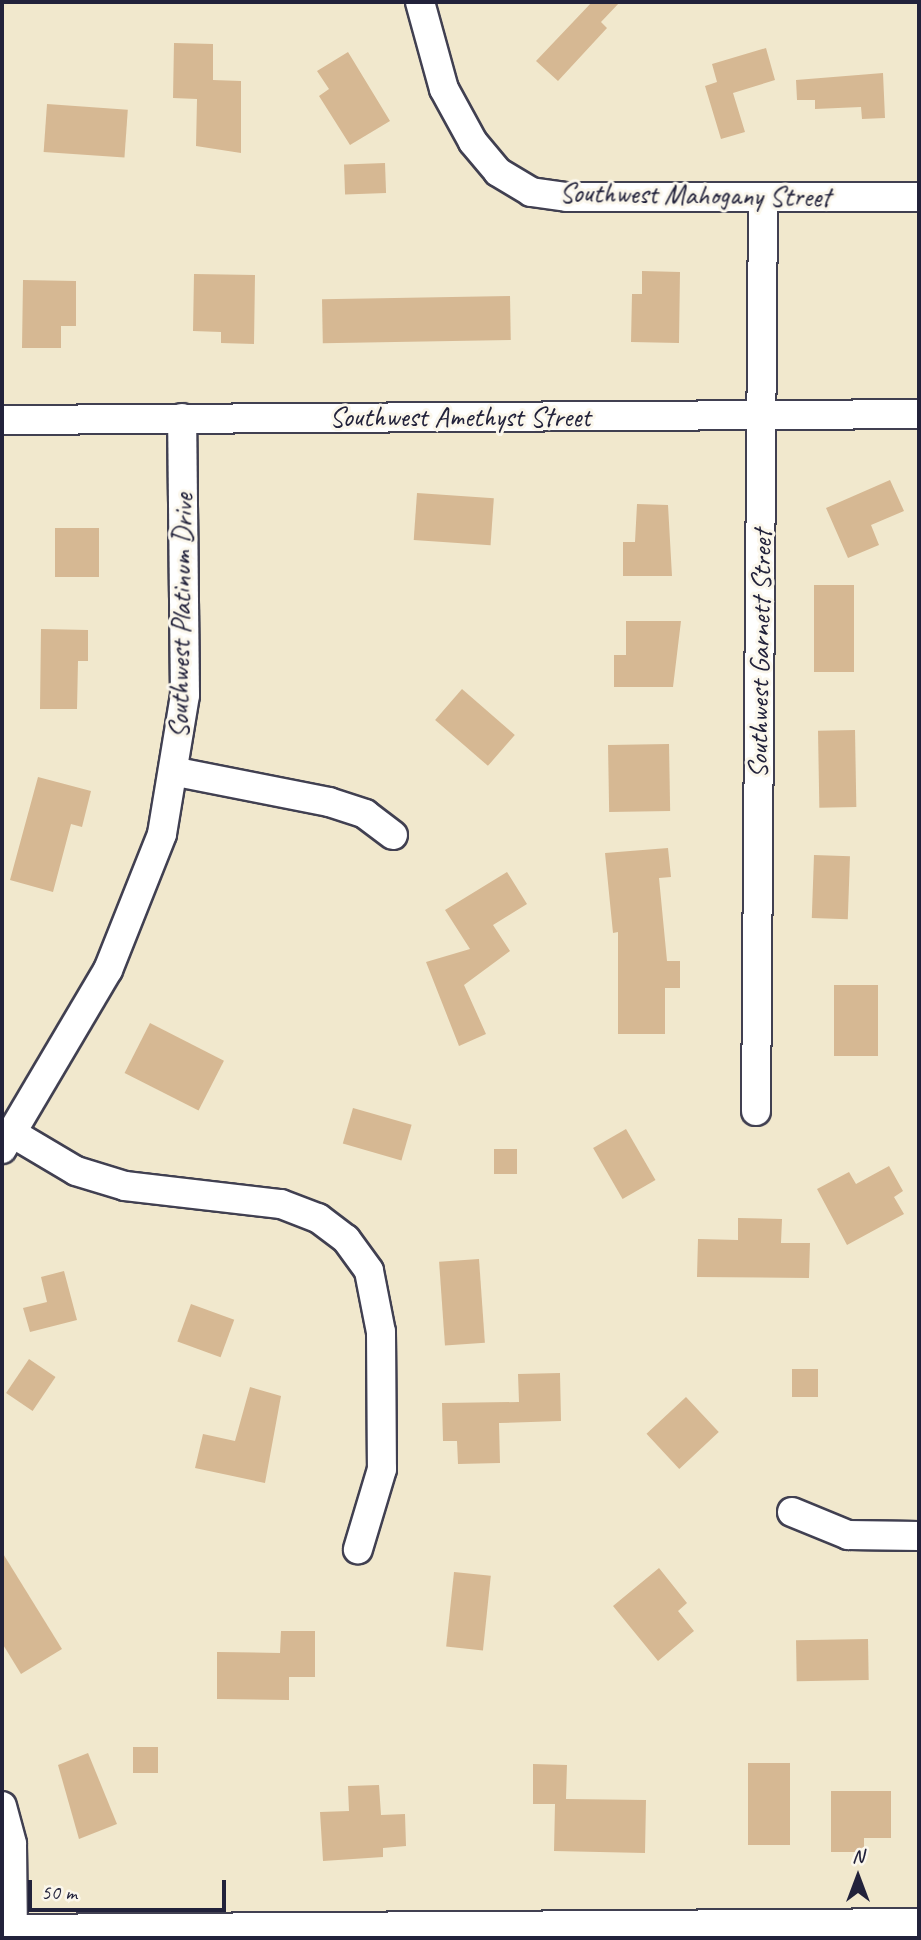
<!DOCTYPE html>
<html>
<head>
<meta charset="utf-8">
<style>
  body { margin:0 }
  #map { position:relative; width:921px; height:1940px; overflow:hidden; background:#f1e8cd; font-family:Caveat,sans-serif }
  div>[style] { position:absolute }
  .building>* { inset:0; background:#d6b893; transform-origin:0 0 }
  .roads { filter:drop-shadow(2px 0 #414051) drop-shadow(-2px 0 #414051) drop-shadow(0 2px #414051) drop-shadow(0 -2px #414051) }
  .street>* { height:28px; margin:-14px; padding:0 14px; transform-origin:14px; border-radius:14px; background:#fff }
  span { translate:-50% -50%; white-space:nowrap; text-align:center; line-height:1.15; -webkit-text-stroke:6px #fbf7ec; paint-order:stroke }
  .street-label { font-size:28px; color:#22223b }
  .frame { position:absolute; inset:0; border:4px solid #22223b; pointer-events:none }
  .north { position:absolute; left:823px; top:1842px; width:70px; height:70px; -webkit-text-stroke:5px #fbf7ec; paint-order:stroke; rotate:0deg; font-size:19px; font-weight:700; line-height:28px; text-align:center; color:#22223b }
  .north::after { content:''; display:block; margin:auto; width:24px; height:32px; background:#22223b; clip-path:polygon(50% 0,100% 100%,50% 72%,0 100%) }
  .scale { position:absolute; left:28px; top:1880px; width:198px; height:32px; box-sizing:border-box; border:4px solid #22223b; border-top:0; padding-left:9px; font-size:21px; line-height:24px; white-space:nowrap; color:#22223b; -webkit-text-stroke:5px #fbf7ec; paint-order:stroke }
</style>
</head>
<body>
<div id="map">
  <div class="building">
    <div style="clip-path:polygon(592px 2px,620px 2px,601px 22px,607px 28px,558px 81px,536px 61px)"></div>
    <div style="clip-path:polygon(174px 43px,213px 44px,213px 80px,241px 81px,241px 153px,196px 146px,197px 99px,173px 98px)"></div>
    <div style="clip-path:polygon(766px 48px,775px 80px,733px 93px,745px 132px,721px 139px,705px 86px,717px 82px,712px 64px)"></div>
    <div style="clip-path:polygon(348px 52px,390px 121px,350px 145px,319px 96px,329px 89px,317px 71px)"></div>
    <div style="clip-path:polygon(883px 73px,885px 118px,862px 119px,861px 107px,815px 109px,815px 100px,797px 100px,796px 80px)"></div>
    <div style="left:47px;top:104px;width:81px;height:48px;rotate:4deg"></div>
    <div style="left:385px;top:163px;width:30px;height:41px;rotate:88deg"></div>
    <div style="clip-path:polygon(642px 271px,680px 272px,679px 343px,631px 342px,632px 294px,642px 294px)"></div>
    <div style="clip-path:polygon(194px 274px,255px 275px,254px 344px,221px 343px,221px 332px,193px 331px)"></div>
    <div style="clip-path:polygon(23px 280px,76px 281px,76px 326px,61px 326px,61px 348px,22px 348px)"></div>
    <div style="left:510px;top:296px;width:44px;height:188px;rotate:89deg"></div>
    <div style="clip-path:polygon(890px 480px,904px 511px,871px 525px,879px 545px,848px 558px,826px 508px)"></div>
    <div style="left:417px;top:493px;width:77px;height:47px;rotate:4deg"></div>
    <div style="clip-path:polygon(637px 504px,668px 505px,672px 576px,623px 576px,623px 542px,635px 542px)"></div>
    <div style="left:55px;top:528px;width:44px;height:49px"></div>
    <div style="left:814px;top:585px;width:40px;height:87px"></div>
    <div style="clip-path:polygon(626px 621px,681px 621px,673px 687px,614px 687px,614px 655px,626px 655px)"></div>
    <div style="clip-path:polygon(41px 629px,88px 630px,88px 661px,78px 661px,77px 709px,40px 709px)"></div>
    <div style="left:462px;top:689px;width:70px;height:41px;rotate:41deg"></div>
    <div style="left:855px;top:730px;width:77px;height:37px;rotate:89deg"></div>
    <div style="left:669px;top:744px;width:67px;height:61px;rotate:89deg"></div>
    <div style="clip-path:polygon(38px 777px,91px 791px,82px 827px,71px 824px,53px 892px,10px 880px)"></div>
    <div style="clip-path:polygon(668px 848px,671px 877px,659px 878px,667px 961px,680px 961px,680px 988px,665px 988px,665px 1034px,618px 1034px,618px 932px,613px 933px,605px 853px)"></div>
    <div style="left:814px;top:855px;width:36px;height:63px;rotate:2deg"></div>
    <div style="clip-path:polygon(507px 872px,527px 904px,493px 925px,510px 951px,464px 985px,486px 1034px,459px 1046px,426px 962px,470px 949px,445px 910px)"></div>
    <div style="left:834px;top:985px;width:44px;height:71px"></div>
    <div style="left:150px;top:1023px;width:83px;height:56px;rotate:27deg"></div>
    <div style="left:353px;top:1108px;width:61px;height:37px;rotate:16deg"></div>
    <div style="left:626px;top:1129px;width:59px;height:38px;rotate:60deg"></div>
    <div style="left:494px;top:1149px;width:23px;height:25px"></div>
    <div style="clip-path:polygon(889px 1166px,903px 1191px,894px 1197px,904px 1214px,847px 1245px,817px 1189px,849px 1172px,856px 1184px)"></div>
    <div style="clip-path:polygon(738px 1218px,782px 1219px,781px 1243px,810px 1243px,809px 1278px,697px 1277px,698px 1239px,738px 1240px)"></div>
    <div style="left:479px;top:1259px;width:84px;height:40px;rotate:86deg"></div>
    <div style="clip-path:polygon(64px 1271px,77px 1320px,30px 1332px,23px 1308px,47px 1302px,41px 1277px)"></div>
    <div style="left:191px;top:1304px;width:46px;height:40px;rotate:20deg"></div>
    <div style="left:29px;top:1359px;width:32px;height:41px;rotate:34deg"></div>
    <div style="left:792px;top:1369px;width:26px;height:28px"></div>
    <div style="clip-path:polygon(560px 1373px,561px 1421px,499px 1423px,500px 1463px,458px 1464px,457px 1441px,443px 1441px,442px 1403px,519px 1402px,518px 1374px)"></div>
    <div style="clip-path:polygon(250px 1387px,281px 1396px,265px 1483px,195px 1468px,203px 1434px,235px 1441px)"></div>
    <div style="left:686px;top:1397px;width:48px;height:54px;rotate:47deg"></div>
    <div style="clip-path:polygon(2px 1552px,62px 1649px,21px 1674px,2px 1643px)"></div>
    <div style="clip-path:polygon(659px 1568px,687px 1603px,678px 1611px,694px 1631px,658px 1661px,613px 1606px)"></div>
    <div style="left:454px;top:1572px;width:37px;height:75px;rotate:6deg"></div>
    <div style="clip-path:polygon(281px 1631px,315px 1631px,315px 1677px,289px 1677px,289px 1700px,217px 1699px,217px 1652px,280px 1653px)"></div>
    <div style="left:868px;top:1639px;width:41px;height:72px;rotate:89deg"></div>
    <div style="left:133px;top:1747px;width:25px;height:26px"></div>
    <div style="clip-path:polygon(88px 1753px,117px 1824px,79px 1839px,58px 1765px)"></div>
    <div style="left:748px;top:1763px;width:42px;height:82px"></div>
    <div style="clip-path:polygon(533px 1764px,567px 1765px,566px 1799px,646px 1800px,645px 1853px,554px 1851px,555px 1804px,533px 1804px)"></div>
    <div style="clip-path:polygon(379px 1785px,381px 1815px,405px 1814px,406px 1846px,383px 1848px,383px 1857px,323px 1861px,320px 1812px,349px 1811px,348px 1786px)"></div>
    <div style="clip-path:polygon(831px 1791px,891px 1791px,891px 1838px,864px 1838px,864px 1852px,831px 1852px)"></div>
  </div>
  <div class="roads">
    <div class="street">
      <div style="left:420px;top:2px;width:90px;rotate:74.6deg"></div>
      <div style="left:444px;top:89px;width:60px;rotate:61.3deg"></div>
      <div style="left:473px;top:142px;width:39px;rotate:50deg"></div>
      <div style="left:498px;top:172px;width:39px;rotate:31deg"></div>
      <div style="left:531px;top:192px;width:36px;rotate:8deg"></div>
      <div style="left:567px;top:197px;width:352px"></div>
      <div style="left:2px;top:420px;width:917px;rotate:-0.37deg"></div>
      <div style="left:177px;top:772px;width:155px;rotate:11.2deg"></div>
      <div style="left:329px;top:802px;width:38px;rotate:18deg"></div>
      <div style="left:365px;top:814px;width:35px;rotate:37deg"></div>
      <div style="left:756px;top:1111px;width:913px;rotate:-89.56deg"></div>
      <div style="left:12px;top:1133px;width:74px;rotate:30.7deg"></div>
      <div style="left:76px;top:1171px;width:51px;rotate:17deg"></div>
      <div style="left:125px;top:1186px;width:157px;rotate:6.6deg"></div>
      <div style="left:281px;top:1204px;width:40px;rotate:21deg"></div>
      <div style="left:318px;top:1218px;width:35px;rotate:37deg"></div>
      <div style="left:346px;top:1239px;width:39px;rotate:54deg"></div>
      <div style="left:369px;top:1271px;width:62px;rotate:78.9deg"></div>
      <div style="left:381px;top:1332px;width:137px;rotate:89.6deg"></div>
      <div style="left:382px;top:1469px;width:84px;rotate:106.7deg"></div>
      <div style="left:2px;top:1149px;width:208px;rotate:-59.4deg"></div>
      <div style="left:108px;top:970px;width:146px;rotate:-68.3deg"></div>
      <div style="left:162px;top:834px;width:141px;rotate:-80.6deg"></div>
      <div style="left:185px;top:695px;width:277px;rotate:-90.6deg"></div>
      <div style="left:792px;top:1512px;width:61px;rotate:22.3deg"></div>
      <div style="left:848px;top:1535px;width:71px;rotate:0.8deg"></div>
      <div style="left:2px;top:1806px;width:39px;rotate:75deg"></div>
      <div style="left:12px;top:1844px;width:94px;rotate:89.4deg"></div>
      <div style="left:2px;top:1929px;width:917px;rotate:-0.37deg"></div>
    </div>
  </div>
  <div class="street-label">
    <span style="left:695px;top:195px;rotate:1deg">Southwest Mahogany Street</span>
    <span style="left:460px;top:417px">Southwest Amethyst Street</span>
    <span style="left:181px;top:616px;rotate:-89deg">Southwest Platinum Drive</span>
    <span style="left:760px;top:654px;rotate:-89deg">Southwest Garnett Street</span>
  </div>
  <div class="frame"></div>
  <div class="north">N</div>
  <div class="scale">50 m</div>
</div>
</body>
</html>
